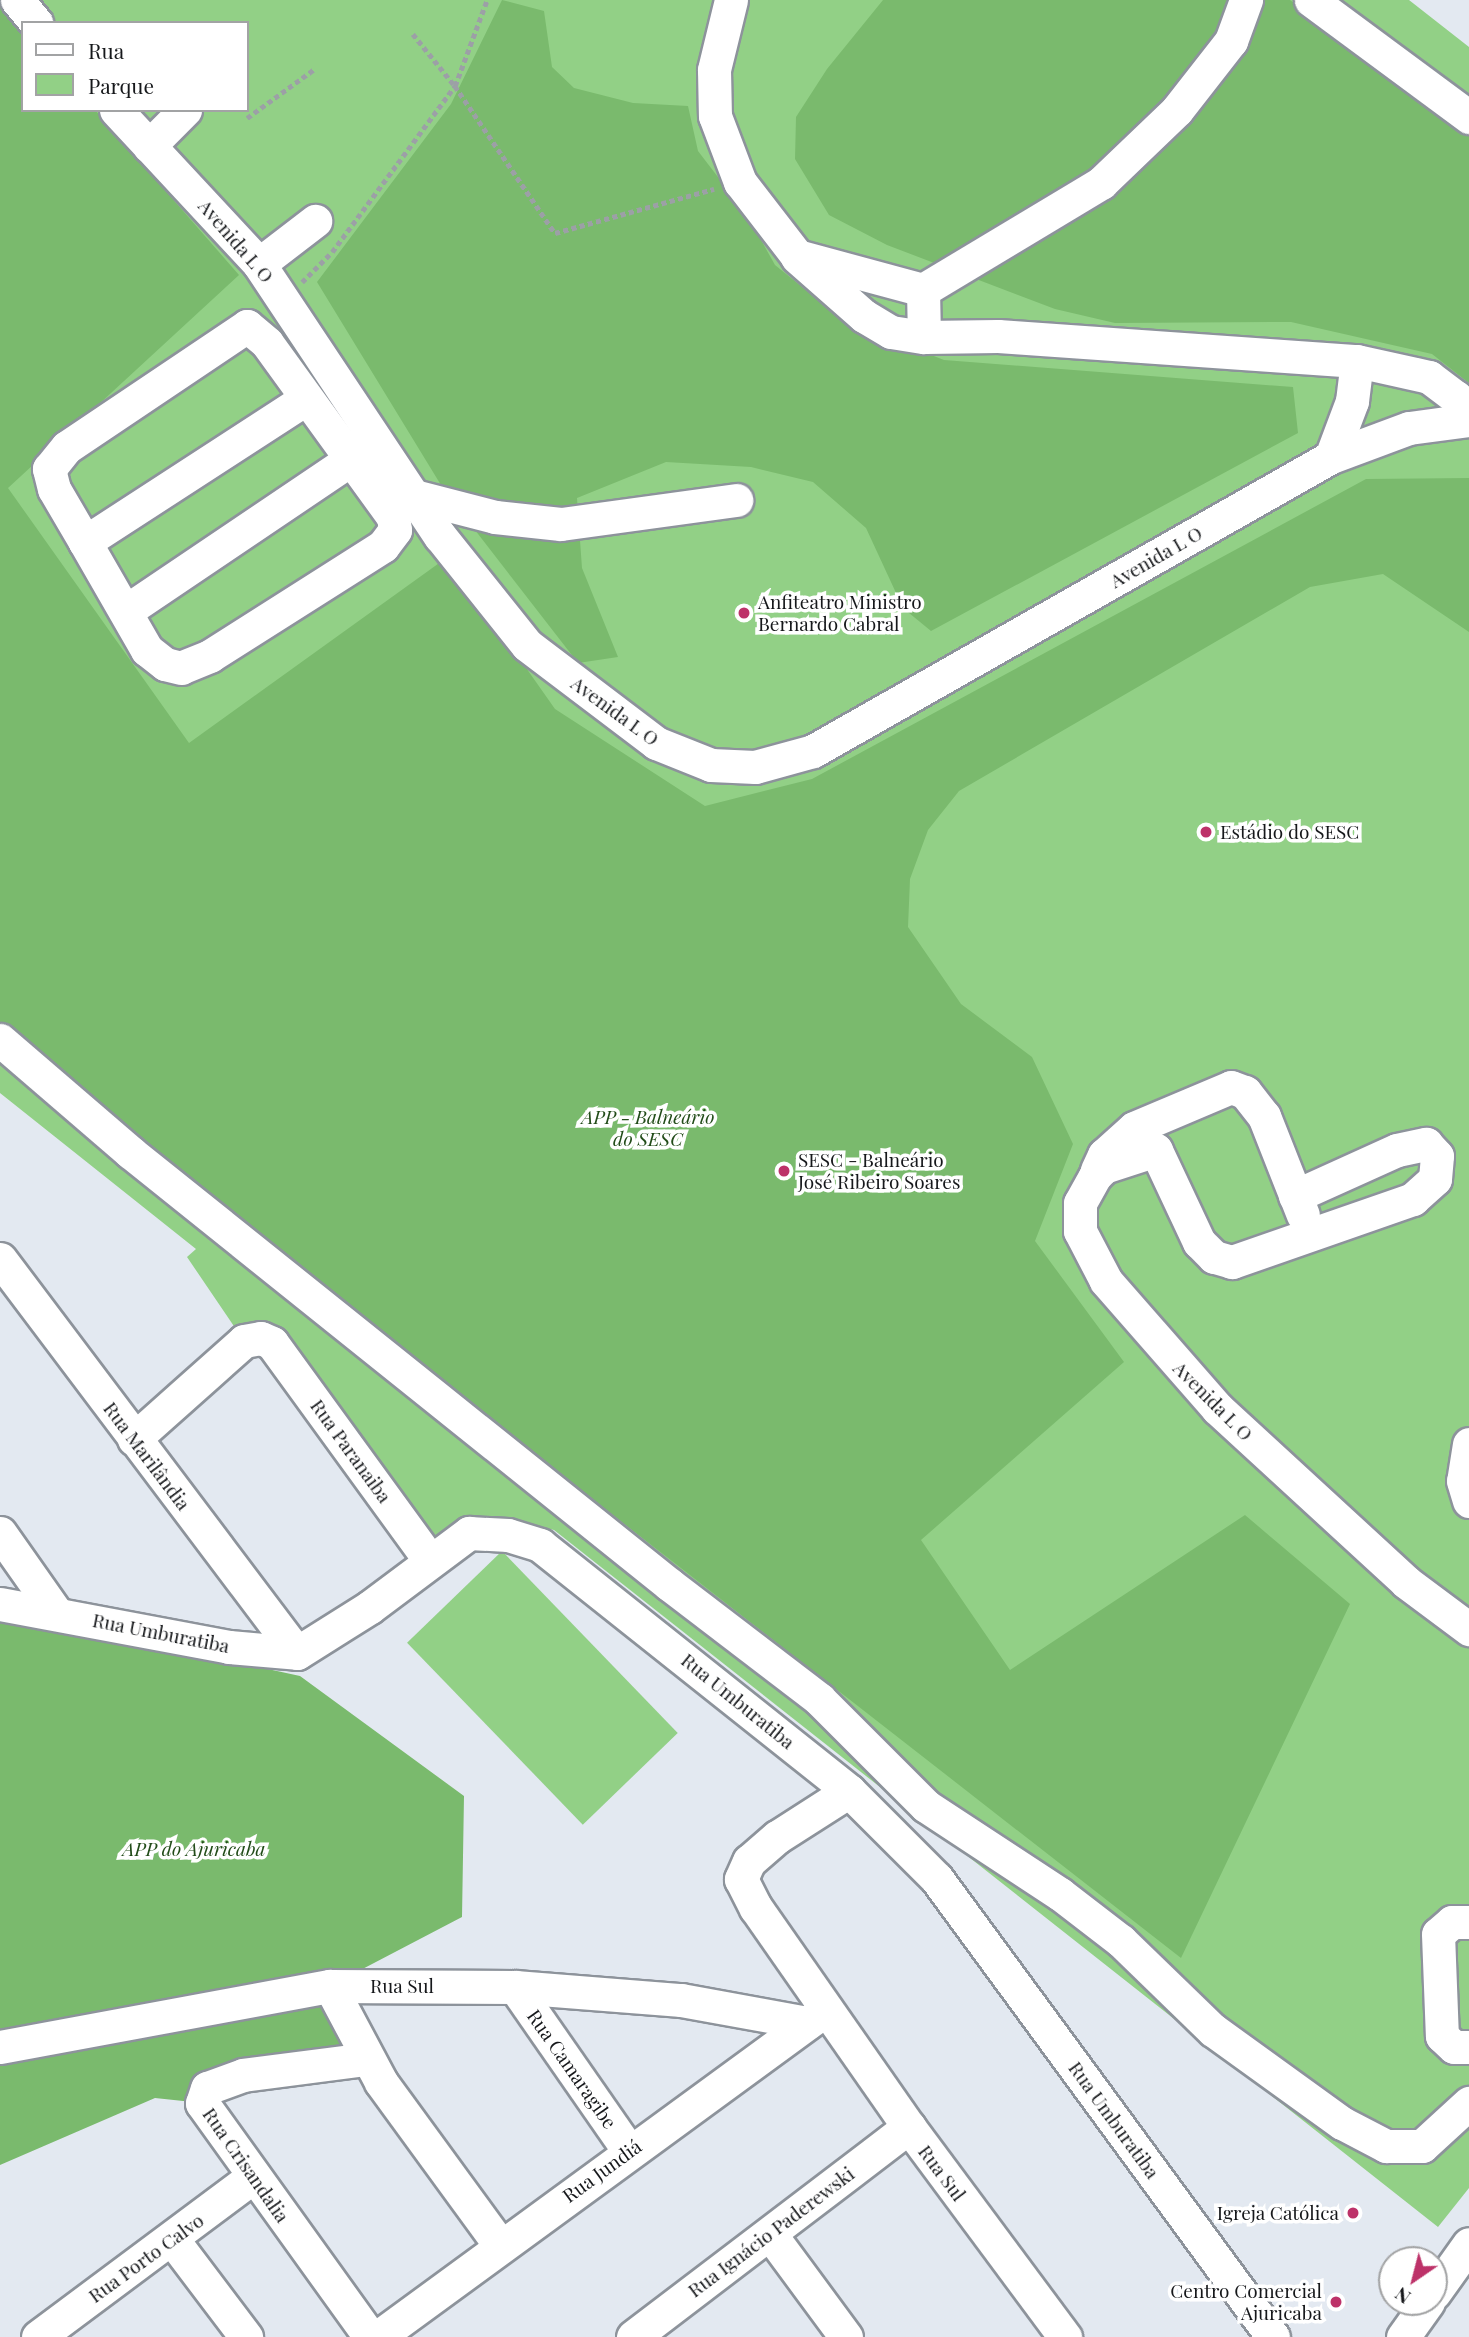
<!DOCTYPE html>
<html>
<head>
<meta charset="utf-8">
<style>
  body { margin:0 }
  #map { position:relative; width:1469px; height:2337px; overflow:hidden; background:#e3e9f1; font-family:"Playfair Display",serif }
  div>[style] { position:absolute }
  .green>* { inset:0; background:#92d086; transform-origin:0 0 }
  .forest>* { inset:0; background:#7aba6d }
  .path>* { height:4.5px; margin-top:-2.25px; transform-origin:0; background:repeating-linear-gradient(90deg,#9ca0a6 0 5px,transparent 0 8.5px) }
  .roads { filter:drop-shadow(2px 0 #8d939b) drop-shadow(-2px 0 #8d939b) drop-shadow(0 2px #8d939b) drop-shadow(0 -2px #8d939b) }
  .minor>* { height:33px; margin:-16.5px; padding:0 16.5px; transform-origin:16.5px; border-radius:16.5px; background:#fff }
  .dots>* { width:19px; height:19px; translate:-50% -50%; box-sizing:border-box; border:4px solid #fff; border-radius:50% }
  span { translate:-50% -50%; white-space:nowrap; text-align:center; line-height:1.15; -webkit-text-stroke:7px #fff; paint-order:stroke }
  .street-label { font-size:19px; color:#16181b }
  .poi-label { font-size:19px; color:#16181b }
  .left { translate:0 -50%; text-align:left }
  .right { translate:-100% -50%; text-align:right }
  .park-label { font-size:19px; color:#224c19; font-style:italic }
  .legend { position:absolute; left:21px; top:21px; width:228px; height:91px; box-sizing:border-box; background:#fff; border:2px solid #a2a3a4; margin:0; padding:9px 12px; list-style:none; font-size:21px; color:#16181b }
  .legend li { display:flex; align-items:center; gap:14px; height:35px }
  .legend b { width:35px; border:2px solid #a2a3a4 }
  .north { position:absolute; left:1378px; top:2246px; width:70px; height:70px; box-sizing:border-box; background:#fff; border:2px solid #a2a3a4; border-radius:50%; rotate:215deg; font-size:19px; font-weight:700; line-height:28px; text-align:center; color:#16181b }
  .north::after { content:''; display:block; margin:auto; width:24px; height:32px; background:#bd3269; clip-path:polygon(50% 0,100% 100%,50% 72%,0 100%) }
</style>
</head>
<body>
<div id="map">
  <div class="green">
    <div style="clip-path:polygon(evenodd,0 0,1409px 0,1469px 47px,1469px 2188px,1438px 2227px,554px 1530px,502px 1519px,423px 1550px,272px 1344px,244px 1341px,187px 1257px,196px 1249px,0 1093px,0 0,23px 23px,247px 23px,247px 110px,23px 110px,23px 23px)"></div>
    <div style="left:502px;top:1551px;width:253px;height:132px;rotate:46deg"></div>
  </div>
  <div class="forest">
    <div style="clip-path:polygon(0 0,23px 27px,23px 110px,95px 110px,239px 275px,8px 488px,189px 743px,442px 561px,460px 574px,555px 709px,705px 806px,812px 779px,1366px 479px,1469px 478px,1469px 632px,1383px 574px,1310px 587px,959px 791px,928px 830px,910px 879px,908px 927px,961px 1004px,1032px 1057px,1073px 1144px,1035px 1241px,1124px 1362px,921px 1540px,1010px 1670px,1245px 1515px,1350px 1604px,1181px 1958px,0 1037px)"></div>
    <div style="clip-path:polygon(502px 0,544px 11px,552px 67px,574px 88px,633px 103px,688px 106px,698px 151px,747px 215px,775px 265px,844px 321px,944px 360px,1293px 387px,1298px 433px,931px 631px,903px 608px,866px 528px,813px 482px,751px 467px,666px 462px,577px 498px,582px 568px,618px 657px,578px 663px,444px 490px,317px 282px,451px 104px)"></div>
    <div style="clip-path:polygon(883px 0,1290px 0,1469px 136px,1469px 383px,1432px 354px,1291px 322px,1115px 323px,1055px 309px,887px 245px,829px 215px,795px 159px,796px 117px,827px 69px)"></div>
    <div style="clip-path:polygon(0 1610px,300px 1676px,464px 1796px,462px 1917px,330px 1986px,366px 2059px,202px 2103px,155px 2098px,0 2165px)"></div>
  </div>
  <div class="path">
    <div style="left:413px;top:34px;width:67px;rotate:51.1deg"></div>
    <div style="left:455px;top:86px;width:178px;rotate:55.8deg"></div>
    <div style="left:555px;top:233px;width:165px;rotate:-15.5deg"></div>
    <div style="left:247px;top:118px;width:82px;rotate:-36deg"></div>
    <div style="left:302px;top:282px;width:42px;rotate:-45deg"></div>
    <div style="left:332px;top:252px;width:207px;rotate:-53.5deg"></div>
    <div style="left:455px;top:86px;width:92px;rotate:-69.6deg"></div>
  </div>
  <div class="roads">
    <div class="minor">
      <div style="left:17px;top:0;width:30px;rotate:50deg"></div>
      <div style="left:731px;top:0;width:72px;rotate:103.7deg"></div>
      <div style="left:714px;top:70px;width:46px;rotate:88.8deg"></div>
      <div style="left:715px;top:116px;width:71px;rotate:69.3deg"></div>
      <div style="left:740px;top:182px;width:93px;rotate:52.4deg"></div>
      <div style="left:797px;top:256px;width:131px;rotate:15.1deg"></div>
      <div style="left:923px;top:290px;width:47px;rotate:88.8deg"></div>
      <div style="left:924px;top:337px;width:74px;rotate:-0.8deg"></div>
      <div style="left:998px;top:336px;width:360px;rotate:4deg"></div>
      <div style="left:1357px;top:361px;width:74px;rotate:12.5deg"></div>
      <div style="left:1429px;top:377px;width:34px;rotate:37deg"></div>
      <div style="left:1456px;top:397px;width:21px;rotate:53deg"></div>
      <div style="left:1311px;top:0;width:197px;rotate:36.5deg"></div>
      <div style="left:116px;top:110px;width:210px;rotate:47.1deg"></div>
      <div style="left:259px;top:264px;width:327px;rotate:56.4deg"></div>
      <div style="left:440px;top:536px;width:139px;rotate:51.4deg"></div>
      <div style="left:527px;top:645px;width:162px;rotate:37.2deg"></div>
      <div style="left:656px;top:743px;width:59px;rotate:21.8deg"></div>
      <div style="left:711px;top:765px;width:44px;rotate:2.6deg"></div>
      <div style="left:755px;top:767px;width:60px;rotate:-15.4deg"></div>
      <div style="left:813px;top:751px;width:596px;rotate:-29.58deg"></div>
      <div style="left:1331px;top:457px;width:83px;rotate:-20.4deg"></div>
      <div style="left:1409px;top:428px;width:61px;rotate:-7.6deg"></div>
      <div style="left:149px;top:146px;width:51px;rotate:-45deg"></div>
      <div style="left:797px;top:257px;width:89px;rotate:41.4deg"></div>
      <div style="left:864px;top:316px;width:31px;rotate:31deg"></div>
      <div style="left:891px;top:332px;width:33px;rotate:9deg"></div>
      <div style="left:259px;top:264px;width:71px;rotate:-37.5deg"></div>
      <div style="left:923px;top:290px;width:208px;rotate:-31deg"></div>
      <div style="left:1101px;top:183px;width:105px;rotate:-43.8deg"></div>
      <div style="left:1177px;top:110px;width:88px;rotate:-52deg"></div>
      <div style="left:1231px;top:41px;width:44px;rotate:-69.9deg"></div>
      <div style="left:1331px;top:457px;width:60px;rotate:-69.4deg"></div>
      <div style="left:1352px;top:401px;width:40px;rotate:-82.9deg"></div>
      <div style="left:414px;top:496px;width:84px;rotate:14.5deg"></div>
      <div style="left:495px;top:517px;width:66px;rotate:6.1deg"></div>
      <div style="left:561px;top:524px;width:177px;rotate:-7.8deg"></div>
      <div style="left:85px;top:542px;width:61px;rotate:-120.3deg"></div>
      <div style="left:54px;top:489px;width:21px;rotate:-104deg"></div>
      <div style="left:49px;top:469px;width:28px;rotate:-51deg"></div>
      <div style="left:67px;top:447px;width:217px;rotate:-33.9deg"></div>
      <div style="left:247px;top:326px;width:26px;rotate:40deg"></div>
      <div style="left:267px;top:343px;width:215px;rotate:54.1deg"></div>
      <div style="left:393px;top:517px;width:13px;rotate:81deg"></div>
      <div style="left:395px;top:530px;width:20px;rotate:127deg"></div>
      <div style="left:383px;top:546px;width:205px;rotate:147.6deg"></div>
      <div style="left:210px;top:656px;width:31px;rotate:158deg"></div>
      <div style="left:181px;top:668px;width:16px;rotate:-166deg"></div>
      <div style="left:165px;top:664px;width:23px;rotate:-142deg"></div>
      <div style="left:147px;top:650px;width:125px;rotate:-119.9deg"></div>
      <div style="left:85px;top:542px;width:262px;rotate:-33deg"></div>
      <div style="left:126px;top:611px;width:270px;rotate:-34deg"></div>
      <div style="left:0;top:1040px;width:172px;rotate:40.7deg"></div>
      <div style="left:130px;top:1152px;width:692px;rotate:38.72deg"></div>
      <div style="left:670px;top:1585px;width:188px;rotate:37.4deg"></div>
      <div style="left:819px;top:1699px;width:151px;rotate:45deg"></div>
      <div style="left:926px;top:1806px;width:160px;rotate:33.3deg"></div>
      <div style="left:1060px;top:1894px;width:77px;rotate:37.6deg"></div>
      <div style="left:1121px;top:1941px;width:128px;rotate:44.1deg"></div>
      <div style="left:1213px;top:2030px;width:159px;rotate:35.8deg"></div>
      <div style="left:1342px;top:2123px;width:50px;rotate:27.6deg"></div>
      <div style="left:1386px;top:2146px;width:36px"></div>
      <div style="left:1422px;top:2146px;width:64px;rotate:-42.5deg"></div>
      <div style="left:1097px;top:1170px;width:17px;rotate:-65deg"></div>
      <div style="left:1104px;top:1155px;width:40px;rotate:-42deg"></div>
      <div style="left:1134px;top:1128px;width:105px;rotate:-22.9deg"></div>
      <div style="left:1231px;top:1087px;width:15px;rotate:20deg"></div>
      <div style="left:1245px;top:1092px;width:31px;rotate:52deg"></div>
      <div style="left:1264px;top:1116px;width:106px;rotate:68.5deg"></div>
      <div style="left:1295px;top:1196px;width:112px;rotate:-24.3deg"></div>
      <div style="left:1397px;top:1150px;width:30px;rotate:-12deg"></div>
      <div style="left:1426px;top:1144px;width:16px;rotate:47deg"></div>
      <div style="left:1437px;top:1156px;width:23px;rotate:95deg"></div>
      <div style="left:1435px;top:1179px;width:30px;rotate:138deg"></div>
      <div style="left:1413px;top:1199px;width:192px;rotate:160.8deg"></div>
      <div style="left:1232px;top:1262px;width:19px;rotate:-164deg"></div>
      <div style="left:1214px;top:1257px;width:21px;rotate:-135deg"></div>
      <div style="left:1199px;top:1242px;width:102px;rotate:-115.1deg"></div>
      <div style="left:1156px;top:1150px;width:55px;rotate:161.9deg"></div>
      <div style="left:1104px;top:1167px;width:13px;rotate:135deg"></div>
      <div style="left:1095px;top:1176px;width:31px;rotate:119deg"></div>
      <div style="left:1080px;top:1203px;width:28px;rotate:90deg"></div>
      <div style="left:1080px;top:1231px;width:56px;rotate:62.5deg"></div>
      <div style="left:1106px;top:1281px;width:169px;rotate:48.8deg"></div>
      <div style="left:1217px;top:1408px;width:257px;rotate:42.6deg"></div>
      <div style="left:1406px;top:1582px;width:79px;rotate:36.7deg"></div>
      <div style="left:0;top:1259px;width:493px;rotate:53deg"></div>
      <div style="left:134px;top:1439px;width:147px;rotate:-41.7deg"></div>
      <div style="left:244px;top:1341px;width:17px;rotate:-10deg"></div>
      <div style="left:261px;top:1338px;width:12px;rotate:24deg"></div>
      <div style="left:272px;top:1343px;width:267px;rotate:54deg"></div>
      <div style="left:1469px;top:1444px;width:37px;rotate:99deg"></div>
      <div style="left:1463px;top:1481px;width:21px;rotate:73deg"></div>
      <div style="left:0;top:1533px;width:99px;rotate:54.9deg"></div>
      <div style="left:0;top:1604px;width:233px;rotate:10.6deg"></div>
      <div style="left:229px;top:1647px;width:68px;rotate:5deg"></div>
      <div style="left:297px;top:1653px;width:86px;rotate:-32.2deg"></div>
      <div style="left:370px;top:1607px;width:124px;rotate:-36.8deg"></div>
      <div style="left:469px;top:1533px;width:39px;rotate:3deg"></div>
      <div style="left:508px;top:1535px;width:34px;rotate:17deg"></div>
      <div style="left:540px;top:1545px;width:395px;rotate:38.5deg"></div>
      <div style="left:849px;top:1791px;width:124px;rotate:45deg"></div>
      <div style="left:937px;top:1879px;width:568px;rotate:53.74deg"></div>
      <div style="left:849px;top:1791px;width:85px;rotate:147.4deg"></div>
      <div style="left:777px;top:1837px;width:37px;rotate:139deg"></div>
      <div style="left:749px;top:1861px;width:20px;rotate:114deg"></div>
      <div style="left:741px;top:1879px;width:33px;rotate:63deg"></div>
      <div style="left:756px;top:1908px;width:267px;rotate:55.1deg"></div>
      <div style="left:909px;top:2127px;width:262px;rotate:53.4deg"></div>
      <div style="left:1469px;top:1922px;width:17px;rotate:180deg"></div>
      <div style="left:1452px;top:1922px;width:18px;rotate:139deg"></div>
      <div style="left:1438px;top:1934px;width:102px;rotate:87.8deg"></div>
      <div style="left:1442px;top:2036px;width:16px;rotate:43deg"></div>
      <div style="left:1454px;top:2047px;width:15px"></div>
      <div style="left:330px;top:1986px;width:109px;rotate:62deg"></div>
      <div style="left:381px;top:2082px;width:202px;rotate:53.9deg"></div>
      <div style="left:515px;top:1987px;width:200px;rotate:55.2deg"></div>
      <div style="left:0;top:2047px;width:336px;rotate:-10.5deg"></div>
      <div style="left:330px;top:1986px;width:185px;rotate:0.3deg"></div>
      <div style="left:515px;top:1987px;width:167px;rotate:4.5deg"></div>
      <div style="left:681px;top:2000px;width:128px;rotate:10.3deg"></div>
      <div style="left:366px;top:2059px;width:124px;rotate:172.6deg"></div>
      <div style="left:243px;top:2075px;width:38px;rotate:160deg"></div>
      <div style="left:207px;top:2088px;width:16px;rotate:108deg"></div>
      <div style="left:202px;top:2103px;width:288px;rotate:54.3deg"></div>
      <div style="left:770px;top:2234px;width:128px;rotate:53.6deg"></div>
      <div style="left:172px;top:2239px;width:123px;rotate:52.9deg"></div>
      <div style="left:1434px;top:2293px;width:60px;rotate:-54.5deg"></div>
      <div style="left:38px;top:2337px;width:268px;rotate:-36.7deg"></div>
      <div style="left:378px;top:2337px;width:544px;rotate:-36.17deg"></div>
      <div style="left:633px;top:2337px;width:347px;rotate:-37.3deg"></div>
      <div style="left:1403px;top:2337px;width:43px;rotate:-54.5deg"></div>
    </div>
  </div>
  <div class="dots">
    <div style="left:744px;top:613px;background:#bd3269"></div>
    <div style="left:1206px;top:832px;background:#bd3269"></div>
    <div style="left:784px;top:1171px;background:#bd3269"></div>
    <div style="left:1353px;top:2213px;background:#bd3269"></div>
    <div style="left:1336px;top:2302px;background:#bd3269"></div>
  </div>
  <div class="street-label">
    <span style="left:236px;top:241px;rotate:49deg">Avenida L O</span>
    <span style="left:1156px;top:557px;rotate:-30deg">Avenida L O</span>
    <span style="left:615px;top:711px;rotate:36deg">Avenida L O</span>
    <span style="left:1213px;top:1401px;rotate:45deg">Avenida L O</span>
    <span style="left:351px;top:1451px;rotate:54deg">Rua Paranaiba</span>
    <span style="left:147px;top:1456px;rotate:53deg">Rua Marilândia</span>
    <span style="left:161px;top:1633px;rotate:11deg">Rua Umburatiba</span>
    <span style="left:738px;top:1701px;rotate:39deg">Rua Umburatiba</span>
    <span style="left:402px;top:1986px">Rua Sul</span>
    <span style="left:572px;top:2069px;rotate:55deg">Rua Camaragibe</span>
    <span style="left:1114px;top:2120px;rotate:54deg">Rua Umburatiba</span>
    <span style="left:246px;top:2165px;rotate:55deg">Rua Crisandalia</span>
    <span style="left:602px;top:2171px;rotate:-36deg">Rua Jundiá</span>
    <span style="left:942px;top:2173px;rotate:53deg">Rua Sul</span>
    <span style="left:771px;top:2232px;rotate:-37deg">Rua Ignácio Paderewski</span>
    <span style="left:146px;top:2258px;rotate:-36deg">Rua Porto Calvo</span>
  </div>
  <div class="poi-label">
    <span class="left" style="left:758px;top:613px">Anfiteatro Ministro<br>Bernardo Cabral</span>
    <span class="left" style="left:1220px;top:832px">Estádio do SESC</span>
    <span class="left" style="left:798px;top:1171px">SESC - Balneário<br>José Ribeiro Soares</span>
    <span class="right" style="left:1339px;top:2213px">Igreja Católica</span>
    <span class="right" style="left:1322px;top:2302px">Centro Comercial<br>Ajuricaba</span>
  </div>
  <div class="park-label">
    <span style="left:648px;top:1128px">APP - Balneário<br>do SESC</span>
    <span style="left:194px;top:1849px">APP do Ajuricaba</span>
  </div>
  <ul class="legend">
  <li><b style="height:9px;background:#fff"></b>Rua</li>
  <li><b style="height:19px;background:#92d086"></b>Parque</li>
  </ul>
  <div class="north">N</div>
</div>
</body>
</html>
